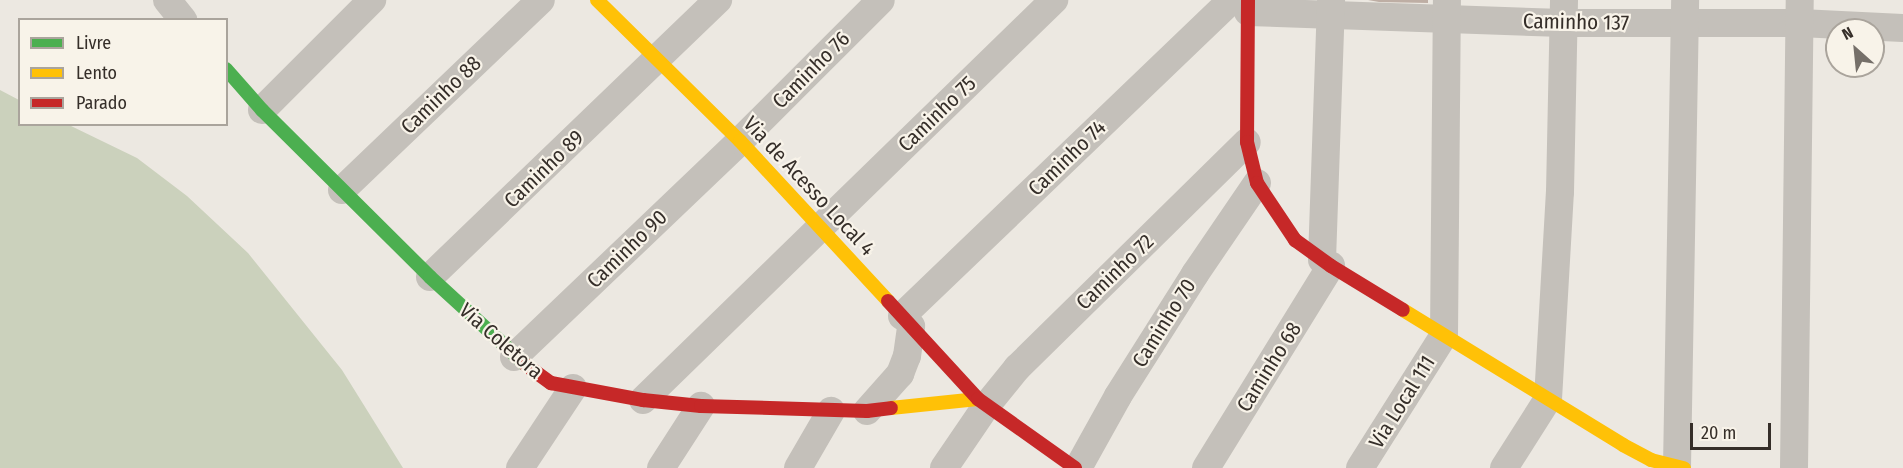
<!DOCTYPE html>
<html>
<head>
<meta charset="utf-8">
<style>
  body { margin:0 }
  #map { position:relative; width:1903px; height:468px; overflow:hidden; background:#ece8e1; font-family:"Fira Sans Condensed",sans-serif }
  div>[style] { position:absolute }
  .green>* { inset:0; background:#cbd1bc }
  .building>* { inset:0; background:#beaea4 }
  .street>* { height:28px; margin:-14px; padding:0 14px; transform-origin:14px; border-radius:14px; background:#c4c0ba }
  .fast>* { height:14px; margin:-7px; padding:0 7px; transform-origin:7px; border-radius:7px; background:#4caf50 }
  .slow>* { height:14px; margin:-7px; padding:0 7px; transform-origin:7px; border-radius:7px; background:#ffc107 }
  .jam>* { height:14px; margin:-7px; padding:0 7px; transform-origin:7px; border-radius:7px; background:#c62828 }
  span { translate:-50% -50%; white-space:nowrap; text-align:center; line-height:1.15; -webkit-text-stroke:4.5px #f8f3e9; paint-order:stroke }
  .street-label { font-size:21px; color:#352e29 }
  .legend { position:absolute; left:18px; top:18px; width:210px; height:108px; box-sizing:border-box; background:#f8f3e9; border:2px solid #aaa49c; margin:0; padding:8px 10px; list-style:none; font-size:18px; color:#352e29 }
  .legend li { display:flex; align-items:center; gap:12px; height:30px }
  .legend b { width:30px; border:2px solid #aaa49c }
  .north { position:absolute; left:1825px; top:18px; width:60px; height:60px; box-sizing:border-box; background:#f8f3e9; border:2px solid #aaa49c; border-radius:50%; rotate:333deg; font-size:16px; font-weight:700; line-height:24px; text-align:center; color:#352e29 }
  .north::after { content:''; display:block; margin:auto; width:21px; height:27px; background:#756f69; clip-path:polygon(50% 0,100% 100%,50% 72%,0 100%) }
  .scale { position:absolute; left:1690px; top:423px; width:81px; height:27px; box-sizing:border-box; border:3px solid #352e29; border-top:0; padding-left:8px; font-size:18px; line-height:21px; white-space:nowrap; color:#352e29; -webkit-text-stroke:4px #f8f3e9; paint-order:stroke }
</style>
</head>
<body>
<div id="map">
  <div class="green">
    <div style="clip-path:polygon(0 90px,19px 100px,20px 124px,69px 125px,137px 158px,187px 196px,248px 253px,342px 370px,403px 468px,0 468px)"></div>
  </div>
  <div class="building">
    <div style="clip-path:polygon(1368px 0,1428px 0,1428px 3px,1379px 2px)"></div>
  </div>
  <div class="street">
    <div style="left:167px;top:0;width:26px;rotate:51deg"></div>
    <div style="left:1248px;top:12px;width:315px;rotate:2deg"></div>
    <div style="left:1563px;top:23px;width:237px"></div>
    <div style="left:1800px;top:23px;width:103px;rotate:2.8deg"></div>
    <div style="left:262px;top:110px;width:156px;rotate:-45deg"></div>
    <div style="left:342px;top:190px;width:275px;rotate:-43.7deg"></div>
    <div style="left:1322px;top:260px;width:260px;rotate:-88deg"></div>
    <div style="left:430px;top:277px;width:400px;rotate:-43.9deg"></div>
    <div style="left:902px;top:316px;width:457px;rotate:-43.8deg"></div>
    <div style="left:514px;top:357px;width:313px;rotate:-43.7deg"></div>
    <div style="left:740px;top:141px;width:199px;rotate:-45deg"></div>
    <div style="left:643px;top:400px;width:574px;rotate:-44.22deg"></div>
    <div style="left:867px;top:411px;width:50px;rotate:-48.3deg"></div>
    <div style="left:900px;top:374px;width:19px;rotate:-69deg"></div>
    <div style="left:907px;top:356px;width:30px;rotate:-82deg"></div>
    <div style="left:1677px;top:467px;width:467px;rotate:-89deg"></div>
    <div style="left:520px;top:468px;width:96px;rotate:-56.5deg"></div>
    <div style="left:661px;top:468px;width:74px;rotate:-57.2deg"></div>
    <div style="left:798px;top:468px;width:66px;rotate:-59.9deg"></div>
    <div style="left:944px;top:468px;width:76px;rotate:-55.7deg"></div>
    <div style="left:987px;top:405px;width:48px;rotate:-51deg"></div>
    <div style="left:1017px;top:368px;width:322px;rotate:-44.5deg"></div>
    <div style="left:1078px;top:468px;width:82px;rotate:-60.9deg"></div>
    <div style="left:1118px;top:396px;width:144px;rotate:-57.7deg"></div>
    <div style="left:1195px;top:274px;width:110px;rotate:-55.7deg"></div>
    <div style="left:1206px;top:468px;width:238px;rotate:-58.3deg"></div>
    <div style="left:1360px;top:468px;width:157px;rotate:-57.7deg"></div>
    <div style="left:1444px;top:335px;width:335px;rotate:-89.5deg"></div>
    <div style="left:1504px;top:468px;width:82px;rotate:-57.5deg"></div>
    <div style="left:1548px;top:399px;width:207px;rotate:-86.7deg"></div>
    <div style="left:1560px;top:192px;width:192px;rotate:-88.8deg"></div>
    <div style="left:1794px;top:468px;width:468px;rotate:-89.3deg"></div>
  </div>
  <div class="fast">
    <div style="left:226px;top:69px;width:55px;rotate:48.7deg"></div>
    <div style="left:262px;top:110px;width:237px;rotate:44.8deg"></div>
    <div style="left:430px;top:277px;width:130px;rotate:42.5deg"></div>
  </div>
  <div class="slow">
    <div style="left:597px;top:0;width:201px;rotate:44.6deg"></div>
    <div style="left:740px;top:141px;width:218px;rotate:47.2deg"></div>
    <div style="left:1403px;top:310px;width:258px;rotate:31.5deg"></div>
    <div style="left:1623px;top:445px;width:32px;rotate:28deg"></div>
    <div style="left:1651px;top:460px;width:34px;rotate:14deg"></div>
    <div style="left:891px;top:408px;width:87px;rotate:-5.9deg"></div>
  </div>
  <div class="jam">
    <div style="left:1248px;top:0;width:142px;rotate:90.4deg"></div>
    <div style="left:1247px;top:142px;width:42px;rotate:76.3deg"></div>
    <div style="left:1257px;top:183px;width:69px;rotate:56.3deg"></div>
    <div style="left:1295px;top:240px;width:44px;rotate:35.8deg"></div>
    <div style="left:1331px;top:266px;width:84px;rotate:31.4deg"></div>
    <div style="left:888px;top:301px;width:133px;rotate:47.4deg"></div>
    <div style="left:978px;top:399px;width:119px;rotate:35.4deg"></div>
    <div style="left:526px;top:365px;width:31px;rotate:36deg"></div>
    <div style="left:551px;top:383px;width:94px;rotate:10.5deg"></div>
    <div style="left:643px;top:400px;width:58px;rotate:5.9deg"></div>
    <div style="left:701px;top:406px;width:166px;rotate:1.7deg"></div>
    <div style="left:867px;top:411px;width:24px;rotate:-7deg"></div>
  </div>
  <div class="street-label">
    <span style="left:1576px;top:22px;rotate:1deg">Caminho 137</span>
    <span style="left:811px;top:70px;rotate:-45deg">Caminho 76</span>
    <span style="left:441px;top:95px;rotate:-44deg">Caminho 88</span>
    <span style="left:937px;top:114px;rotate:-44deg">Caminho 75</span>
    <span style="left:1067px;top:158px;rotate:-44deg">Caminho 74</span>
    <span style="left:544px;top:169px;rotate:-44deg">Caminho 89</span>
    <span style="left:809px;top:186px;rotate:47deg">Via de Acesso Local 4</span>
    <span style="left:627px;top:249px;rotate:-44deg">Caminho 90</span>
    <span style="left:1115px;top:272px;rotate:-44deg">Caminho 72</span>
    <span style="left:1164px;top:323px;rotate:-58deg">Caminho 70</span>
    <span style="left:501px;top:341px;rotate:41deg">Via Coletora</span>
    <span style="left:1269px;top:367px;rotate:-58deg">Caminho 68</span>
    <span style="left:1402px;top:402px;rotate:-58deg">Via Local 111</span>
  </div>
  <ul class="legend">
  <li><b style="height:8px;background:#4caf50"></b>Livre</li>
  <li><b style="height:8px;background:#ffc107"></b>Lento</li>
  <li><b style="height:8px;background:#c62828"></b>Parado</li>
  </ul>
  <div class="north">N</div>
  <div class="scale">20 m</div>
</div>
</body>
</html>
